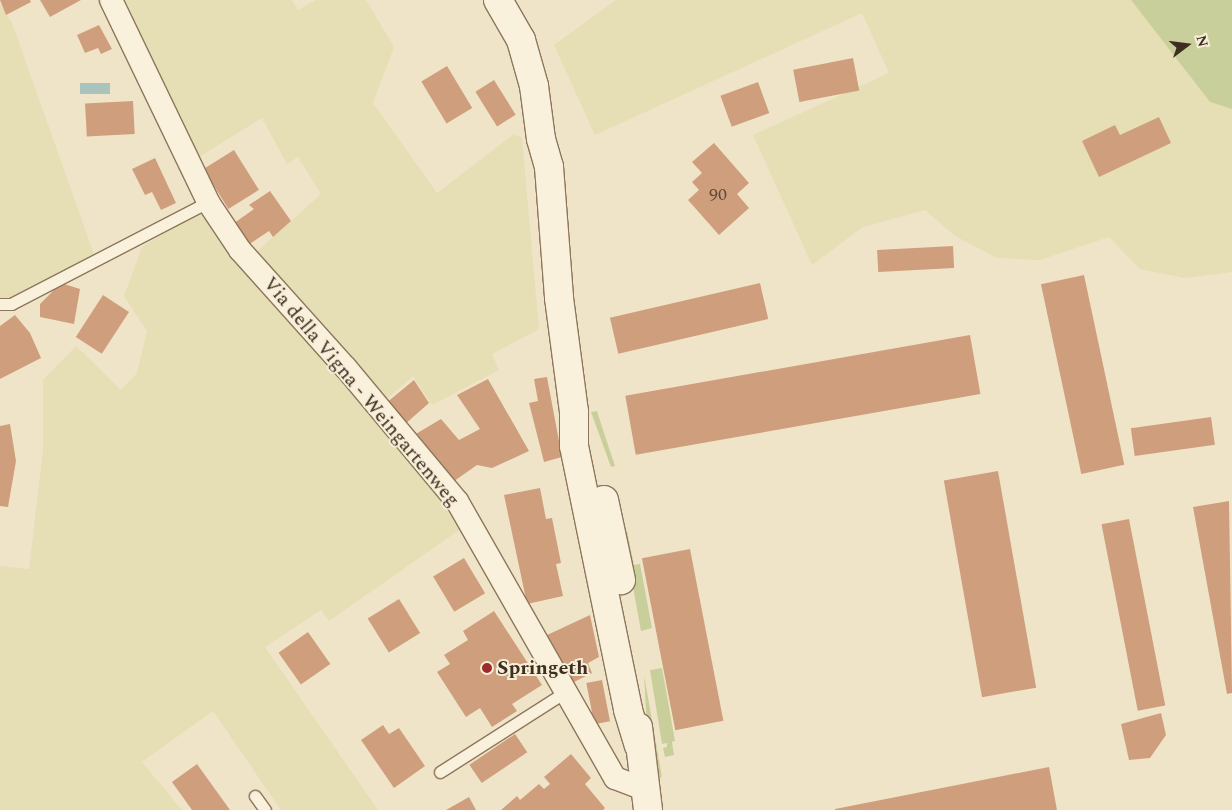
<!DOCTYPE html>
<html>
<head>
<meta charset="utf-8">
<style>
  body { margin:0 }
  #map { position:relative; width:1232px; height:810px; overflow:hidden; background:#f0e4c8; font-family:Spectral,serif }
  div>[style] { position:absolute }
  .farmland>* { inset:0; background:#e6deb5 }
  .green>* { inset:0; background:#c9cf9b }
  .water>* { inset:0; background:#a9c4bc; transform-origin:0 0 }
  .building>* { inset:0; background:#cf9f7d; transform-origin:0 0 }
  .roads { filter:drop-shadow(1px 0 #8d765c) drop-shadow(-1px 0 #8d765c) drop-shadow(0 1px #8d765c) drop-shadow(0 -1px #8d765c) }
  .lane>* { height:11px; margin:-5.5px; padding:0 5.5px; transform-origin:5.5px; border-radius:5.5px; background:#faf1dc }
  .street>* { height:22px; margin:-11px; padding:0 11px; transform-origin:11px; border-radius:11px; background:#faf1dc }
  .secondary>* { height:28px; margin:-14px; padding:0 14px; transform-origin:14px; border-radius:14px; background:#faf1dc }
  .dots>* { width:14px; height:14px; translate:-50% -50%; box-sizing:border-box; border:2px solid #f7eed8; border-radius:50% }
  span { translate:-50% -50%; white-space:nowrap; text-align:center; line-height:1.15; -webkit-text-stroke:4px #f7eed8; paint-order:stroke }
  .number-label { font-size:18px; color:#624a37 }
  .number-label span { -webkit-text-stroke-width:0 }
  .street-label { font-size:20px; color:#3d2e20 }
  .poi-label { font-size:20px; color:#3d2e20; font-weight:700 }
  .left { translate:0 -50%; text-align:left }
  .north { position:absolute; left:1162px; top:20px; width:50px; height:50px; -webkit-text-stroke:4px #f7eed8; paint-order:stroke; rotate:75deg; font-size:14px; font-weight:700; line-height:20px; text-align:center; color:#3d2e20 }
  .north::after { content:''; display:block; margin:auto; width:18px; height:22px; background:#3d2e20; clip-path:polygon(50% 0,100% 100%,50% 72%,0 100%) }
</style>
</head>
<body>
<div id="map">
  <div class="farmland">
    <div style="clip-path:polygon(125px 0,292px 0,298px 10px,316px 0,366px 0,394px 47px,373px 103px,437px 193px,514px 134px,522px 138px,539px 329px,492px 354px,499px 370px,432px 405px,413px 376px,373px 411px,465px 526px,329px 621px,321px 610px,265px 647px,378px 810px,281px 810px,213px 711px,142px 762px,182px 810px,0 810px,0 566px,29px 569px,43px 451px,43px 380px,76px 346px,121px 390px,137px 373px,147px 331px,124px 296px,142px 247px,199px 211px,241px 266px,321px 194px,298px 157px,287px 164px,262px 118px,199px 157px)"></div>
    <div style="clip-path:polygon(616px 0,1131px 0,1210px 102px,1232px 109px,1232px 272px,1185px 278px,1140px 269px,1109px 237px,1040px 260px,997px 258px,955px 236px,925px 210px,863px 227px,812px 265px,753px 135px,889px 73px,862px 13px,595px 135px,554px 45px)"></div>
    <div style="clip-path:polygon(0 3px,12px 23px,95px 257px,0 308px)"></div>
  </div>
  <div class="green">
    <div style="clip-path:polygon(1131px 0,1232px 0,1232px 109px,1210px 102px)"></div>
    <div style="clip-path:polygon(597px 411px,603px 430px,615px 466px,611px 467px,591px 412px)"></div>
    <div style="clip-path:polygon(627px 531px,634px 565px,640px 564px,652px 628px,641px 631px,623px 532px)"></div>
    <div style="clip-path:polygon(662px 668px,675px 741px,672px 742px,674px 755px,665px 757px,663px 748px,667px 747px,667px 743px,662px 744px,650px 670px)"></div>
    <div style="clip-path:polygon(644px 675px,662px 777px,655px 778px,648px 744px)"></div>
  </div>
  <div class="water">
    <div style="left:110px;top:83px;width:11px;height:30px;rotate:90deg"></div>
  </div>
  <div class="building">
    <div style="clip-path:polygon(0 0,30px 0,31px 2px,6px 15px)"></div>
    <div style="clip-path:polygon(40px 0,81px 0,50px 17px)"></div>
    <div style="clip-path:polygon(99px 25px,112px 49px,101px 54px,98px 48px,85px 53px,77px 35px)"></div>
    <div style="left:853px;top:58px;width:33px;height:61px;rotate:79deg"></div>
    <div style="left:447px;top:66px;width:49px;height:30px;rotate:59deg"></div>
    <div style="left:494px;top:80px;width:41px;height:22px;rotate:58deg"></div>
    <div style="left:758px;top:82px;width:33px;height:40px;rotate:70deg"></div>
    <div style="left:133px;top:101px;width:33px;height:48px;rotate:87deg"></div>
    <div style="clip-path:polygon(1159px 117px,1171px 143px,1099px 177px,1082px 141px,1115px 125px,1120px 135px)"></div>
    <div style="clip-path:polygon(714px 143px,749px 183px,737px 194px,749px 208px,719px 235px,688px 200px,699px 190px,692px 182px,702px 173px,692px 162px)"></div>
    <div style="left:234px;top:150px;width:47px;height:36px;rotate:58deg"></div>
    <div style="clip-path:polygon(155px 158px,176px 203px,161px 210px,152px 192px,145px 195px,132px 169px)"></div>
    <div style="clip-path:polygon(270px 191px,291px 221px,273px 237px,269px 231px,245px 247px,230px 226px,254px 209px,249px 205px)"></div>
    <div style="left:953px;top:246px;width:22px;height:76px;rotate:87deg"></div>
    <div style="left:1084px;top:275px;width:194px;height:44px;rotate:78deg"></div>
    <div style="clip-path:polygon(61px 283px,80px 289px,74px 324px,40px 317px,40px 304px)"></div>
    <div style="left:760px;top:283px;width:37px;height:154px;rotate:77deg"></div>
    <div style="left:103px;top:295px;width:31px;height:50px;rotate:33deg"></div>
    <div style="clip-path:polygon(15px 315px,30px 333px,41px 358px,0 379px,0 326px)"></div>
    <div style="left:970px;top:335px;width:60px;height:350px;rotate:80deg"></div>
    <div style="clip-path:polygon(547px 377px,562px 457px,544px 462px,529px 403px,538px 401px,534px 379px)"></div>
    <div style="clip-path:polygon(488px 379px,529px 451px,492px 468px,477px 465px,450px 484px,409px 438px,441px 419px,459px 440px,480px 429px,457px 395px)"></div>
    <div style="clip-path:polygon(414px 380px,429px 403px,404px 425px,385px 404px)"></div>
    <div style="left:1211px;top:417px;width:28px;height:81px;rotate:82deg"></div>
    <div style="clip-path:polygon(10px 424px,16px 461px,8px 507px,0 506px,0 426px)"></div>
    <div style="left:998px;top:471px;width:220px;height:55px;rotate:80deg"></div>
    <div style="clip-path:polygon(540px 488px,546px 519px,552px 518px,561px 563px,556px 564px,563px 596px,527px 604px,504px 495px)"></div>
    <div style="clip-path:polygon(1229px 501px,1232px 693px,1227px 694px,1193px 507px)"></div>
    <div style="left:1129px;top:519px;width:190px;height:28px;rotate:79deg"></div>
    <div style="left:690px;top:549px;width:175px;height:49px;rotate:79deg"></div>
    <div style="left:464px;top:558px;width:41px;height:36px;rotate:59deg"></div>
    <div style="left:399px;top:599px;width:40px;height:37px;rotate:58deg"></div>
    <div style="clip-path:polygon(494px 611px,542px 685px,512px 704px,517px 711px,492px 727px,480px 708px,466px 717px,437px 672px,450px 664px,444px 655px,468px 640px,463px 631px)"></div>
    <div style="clip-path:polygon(590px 615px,599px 657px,588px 663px,592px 673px,570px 684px,545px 636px)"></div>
    <div style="left:308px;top:632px;width:39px;height:36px;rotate:55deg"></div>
    <div style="left:602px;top:680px;width:42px;height:16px;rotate:79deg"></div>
    <div style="clip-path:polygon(1161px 713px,1166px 735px,1150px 758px,1129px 760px,1121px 724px)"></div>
    <div style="clip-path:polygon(383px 725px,389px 734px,399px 728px,425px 766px,394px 788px,361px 740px)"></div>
    <div style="left:515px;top:734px;width:22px;height:55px;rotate:56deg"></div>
    <div style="clip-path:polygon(571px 754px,591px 778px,585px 784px,605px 808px,603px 810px,501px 810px,517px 796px,520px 800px,539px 784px,544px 789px,550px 784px,544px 777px)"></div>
    <div style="clip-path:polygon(197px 764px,230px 810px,192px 810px,172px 782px)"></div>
    <div style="clip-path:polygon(1049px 767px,1057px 810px,835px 810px,835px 809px)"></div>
    <div style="clip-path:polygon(469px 797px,476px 810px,446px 810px)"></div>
  </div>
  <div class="roads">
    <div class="lane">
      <div style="left:0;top:304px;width:11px"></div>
      <div style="left:11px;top:304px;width:222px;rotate:-27.4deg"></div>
      <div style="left:440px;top:772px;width:148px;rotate:-32.6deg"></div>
      <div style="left:255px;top:796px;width:17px;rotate:54deg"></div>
    </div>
    <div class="street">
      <div style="left:111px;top:0;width:224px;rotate:64.3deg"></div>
      <div style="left:208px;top:202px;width:58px;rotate:56.3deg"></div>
      <div style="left:240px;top:250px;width:159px;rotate:48.1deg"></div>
      <div style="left:346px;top:368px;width:173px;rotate:50.2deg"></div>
      <div style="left:457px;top:501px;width:319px;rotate:60.3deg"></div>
      <div style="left:615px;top:778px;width:33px;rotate:21deg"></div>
    </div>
    <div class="secondary">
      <div style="left:498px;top:0;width:46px;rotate:60.1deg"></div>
      <div style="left:521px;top:40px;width:48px;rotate:74.2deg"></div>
      <div style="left:534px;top:86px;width:53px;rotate:82.5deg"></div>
      <div style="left:541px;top:139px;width:29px;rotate:74deg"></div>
      <div style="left:549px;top:167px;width:131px;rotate:85.6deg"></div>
      <div style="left:559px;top:298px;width:115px;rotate:82.5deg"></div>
      <div style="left:574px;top:412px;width:34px;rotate:90deg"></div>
      <div style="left:574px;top:446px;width:269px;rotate:78.4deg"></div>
      <div style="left:628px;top:710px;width:37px;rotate:73deg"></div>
      <div style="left:604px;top:500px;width:82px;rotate:78deg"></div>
      <div style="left:638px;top:727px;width:84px;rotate:83.1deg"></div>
    </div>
  </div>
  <div class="dots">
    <div style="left:487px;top:668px;background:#9e2a2b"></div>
  </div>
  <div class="number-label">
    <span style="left:718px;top:195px">90</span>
  </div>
  <div class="street-label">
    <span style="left:361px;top:392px;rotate:50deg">Via della Vigna - Weingartenweg</span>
  </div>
  <div class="poi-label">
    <span class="left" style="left:497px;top:668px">Springeth</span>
  </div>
  <div class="north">N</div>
</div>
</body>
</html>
